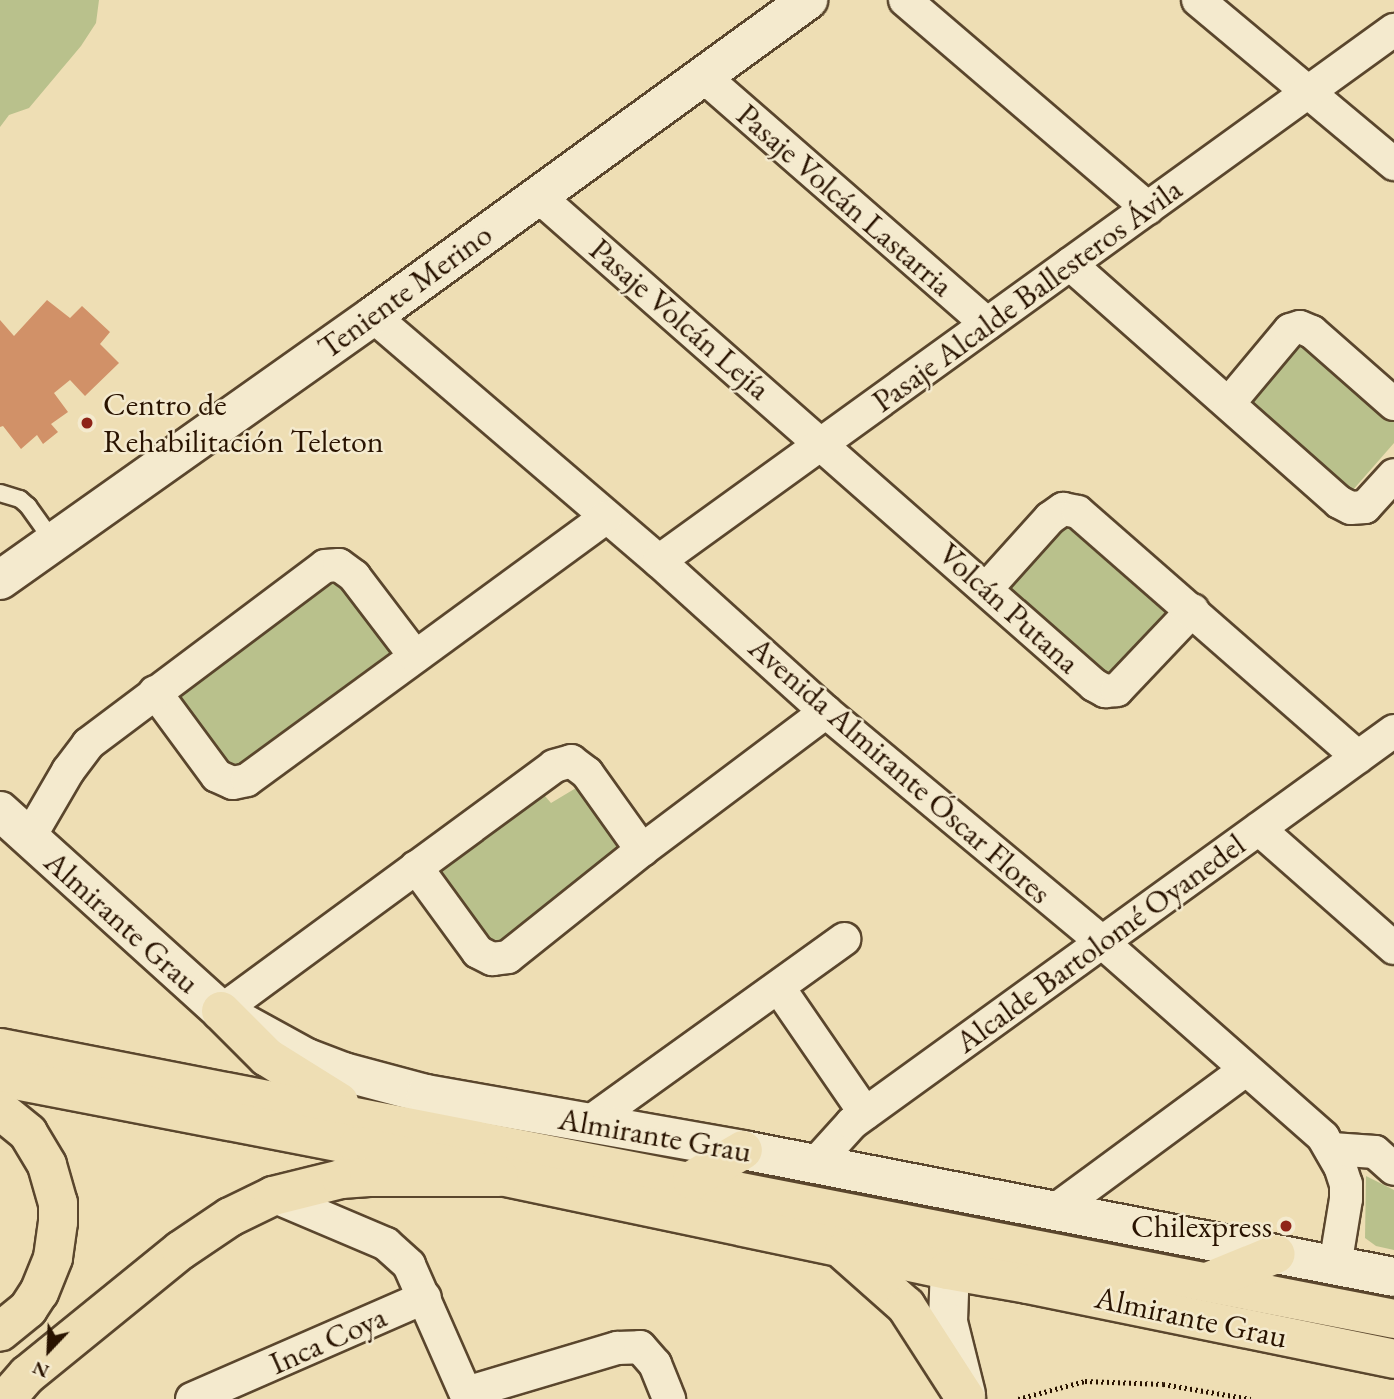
<!DOCTYPE html>
<html>
<head>
<meta charset="utf-8">
<style>
  body { margin:0 }
  #map { position:relative; width:1394px; height:1399px; overflow:hidden; background:#eedeb4; font-family:"EB Garamond",serif }
  div>[style] { position:absolute }
  .green>* { inset:0; background:#b9c18c; transform-origin:0 0 }
  .building>* { inset:0; background:#d19168 }
  .path>* { height:4.5px; margin-top:-2.25px; transform-origin:0; background:repeating-linear-gradient(90deg,#291300 0 2px,transparent 0 5.5px) }
  .roads { filter:drop-shadow(2px 0 #5a462d) drop-shadow(-2px 0 #5a462d) drop-shadow(0 2px #5a462d) drop-shadow(0 -2px #5a462d) }
  .service>* { height:16px; margin:-8px; padding:0 8px; transform-origin:8px; border-radius:8px; background:#f4eace }
  .minor>* { height:32px; margin:-16px; padding:0 16px; transform-origin:16px; border-radius:16px; background:#f4eace }
  .tertiary>* { height:38px; margin:-19px; padding:0 19px; transform-origin:19px; border-radius:19px; background:#f4eace }
  .primary>* { height:38px; margin:-19px; padding:0 19px; transform-origin:19px; border-radius:19px; background:#eedeb4 }
  .trunk>* { height:38px; margin:-19px; padding:0 19px; transform-origin:19px; border-radius:19px; background:#eedeb4 }
  .dots>* { width:19px; height:19px; translate:-50% -50%; box-sizing:border-box; border:4px solid #f4eace; border-radius:50% }
  span { translate:-50% -50%; white-space:nowrap; text-align:center; line-height:1.15; -webkit-text-stroke:5px #f4eace; paint-order:stroke }
  .street-label { font-size:32px; color:#291300 }
  .poi-label { font-size:32px; color:#291300 }
  .left { translate:0 -50%; text-align:left }
  .right { translate:-100% -50%; text-align:right }
  .north { position:absolute; left:14px; top:1315px; width:70px; height:70px; -webkit-text-stroke:5px #f4eace; paint-order:stroke; rotate:203deg; font-size:19px; font-weight:700; line-height:28px; text-align:center; color:#291300 }
  .north::after { content:''; display:block; margin:auto; width:24px; height:32px; background:#291300; clip-path:polygon(50% 0,100% 100%,50% 72%,0 100%) }
</style>
</head>
<body>
<div id="map">
  <div class="green">
    <div style="clip-path:polygon(0 0,99px 0,96px 23px,81px 46px,29px 108px,9px 115px,0 127px)"></div>
    <div style="clip-path:polygon(1303px 340px,1394px 418px,1394px 443px,1352px 491px,1249px 402px)"></div>
    <div style="left:1068px;top:520px;width:137px;height:98px;rotate:42deg"></div>
    <div style="left:335px;top:573px;width:98px;height:207px;rotate:52deg"></div>
    <div style="clip-path:polygon(591px 779px,636px 841px,503px 941px,474px 936px,438px 885px,442px 859px,538px 788px,551px 803px)"></div>
    <div style="clip-path:polygon(1366px 1176px,1394px 1190px,1394px 1250px,1376px 1246px,1365px 1238px)"></div>
  </div>
  <div class="building">
    <div style="clip-path:polygon(47px 300px,70px 318px,82px 306px,110px 332px,100px 344px,119px 363px,85px 396px,70px 380px,54px 393px,68px 412px,51px 424px,58px 432px,43px 444px,37px 435px,21px 449px,3px 426px,0 427px,0 320px,14px 336px)"></div>
  </div>
  <div class="path">
    <div style="left:1018px;top:1399px;width:69px;rotate:-15deg"></div>
    <div style="left:1085px;top:1381px;width:78px;rotate:2.2deg"></div>
    <div style="left:1163px;top:1384px;width:89px;rotate:9.7deg"></div>
  </div>
  <div class="roads">
    <div class="service">
      <div style="left:0;top:493px;width:21px;rotate:17deg"></div>
      <div style="left:20px;top:499px;width:11px;rotate:41deg"></div>
      <div style="left:28px;top:506px;width:43px;rotate:54.5deg"></div>
    </div>
    <div class="minor">
      <div style="left:905px;top:0;width:320px;rotate:40.6deg"></div>
      <div style="left:1198px;top:0;width:256px;rotate:39.9deg"></div>
      <div style="left:703px;top:76px;width:377px;rotate:41.1deg"></div>
      <div style="left:537px;top:195px;width:742px;rotate:41.34deg"></div>
      <div style="left:1094px;top:685px;width:13px;rotate:29deg"></div>
      <div style="left:1105px;top:691px;width:12px;rotate:-5deg"></div>
      <div style="left:1117px;top:690px;width:110px;rotate:-46.5deg"></div>
      <div style="left:1070px;top:264px;width:359px;rotate:41.5deg"></div>
      <div style="left:1339px;top:502px;width:13px;rotate:27deg"></div>
      <div style="left:1351px;top:508px;width:14px;rotate:-4deg"></div>
      <div style="left:1365px;top:507px;width:43px;rotate:-47.8deg"></div>
      <div style="left:373px;top:316px;width:377px;rotate:40.6deg"></div>
      <div style="left:659px;top:561px;width:225px;rotate:42.1deg"></div>
      <div style="left:826px;top:712px;width:359px;rotate:39.8deg"></div>
      <div style="left:1102px;top:942px;width:295px;rotate:41.4deg"></div>
      <div style="left:1323px;top:1137px;width:34px;rotate:60deg"></div>
      <div style="left:1340px;top:1166px;width:19px;rotate:72deg"></div>
      <div style="left:1346px;top:1184px;width:15px;rotate:90deg"></div>
      <div style="left:1346px;top:1199px;width:68px;rotate:99.3deg"></div>
      <div style="left:1229px;top:403px;width:95px;rotate:-50.1deg"></div>
      <div style="left:1290px;top:330px;width:10px;rotate:-17deg"></div>
      <div style="left:1300px;top:327px;width:13px;rotate:23deg"></div>
      <div style="left:1312px;top:332px;width:109px;rotate:41.3deg"></div>
      <div style="left:659px;top:561px;width:907px;rotate:-35.85deg"></div>
      <div style="left:987px;top:588px;width:94px;rotate:-48deg"></div>
      <div style="left:1050px;top:518px;width:16px;rotate:-35deg"></div>
      <div style="left:1063px;top:509px;width:15px;rotate:11deg"></div>
      <div style="left:1078px;top:512px;width:372px;rotate:41.2deg"></div>
      <div style="left:155px;top:692px;width:104px;rotate:53.6deg"></div>
      <div style="left:217px;top:776px;width:17px;rotate:24deg"></div>
      <div style="left:233px;top:783px;width:14px;rotate:-12deg"></div>
      <div style="left:247px;top:780px;width:445px;rotate:-36.2deg"></div>
      <div style="left:1259px;top:829px;width:180px;rotate:41.4deg"></div>
      <div style="left:29px;top:838px;width:78px;rotate:-59.8deg"></div>
      <div style="left:68px;top:771px;width:34px;rotate:-53deg"></div>
      <div style="left:88px;top:744px;width:296px;rotate:-36.9deg"></div>
      <div style="left:325px;top:566px;width:14px;rotate:-4deg"></div>
      <div style="left:339px;top:565px;width:19px;rotate:36deg"></div>
      <div style="left:354px;top:576px;width:101px;rotate:52.7deg"></div>
      <div style="left:416px;top:867px;width:105px;rotate:53.9deg"></div>
      <div style="left:478px;top:952px;width:16px;rotate:27deg"></div>
      <div style="left:492px;top:959px;width:16px;rotate:-7deg"></div>
      <div style="left:508px;top:957px;width:171px;rotate:-38.6deg"></div>
      <div style="left:642px;top:850px;width:230px;rotate:-36.9deg"></div>
      <div style="left:779px;top:988px;width:152px;rotate:55.5deg"></div>
      <div style="left:221px;top:1011px;width:413px;rotate:-36.3deg"></div>
      <div style="left:554px;top:766px;width:18px;rotate:-16deg"></div>
      <div style="left:571px;top:761px;width:20px;rotate:37deg"></div>
      <div style="left:587px;top:773px;width:95px;rotate:54.5deg"></div>
      <div style="left:587px;top:1124px;width:317px;rotate:-35.7deg"></div>
      <div style="left:1332px;top:1149px;width:43px;rotate:4deg"></div>
      <div style="left:1375px;top:1152px;width:25px;rotate:42deg"></div>
      <div style="left:815px;top:1164px;width:55px;rotate:-47.9deg"></div>
      <div style="left:852px;top:1123px;width:669px;rotate:-35.88deg"></div>
      <div style="left:273px;top:1196px;width:123px;rotate:23deg"></div>
      <div style="left:386px;top:1244px;width:31px;rotate:42deg"></div>
      <div style="left:409px;top:1265px;width:146px;rotate:66.2deg"></div>
      <div style="left:1054px;top:1211px;width:237px;rotate:-36.4deg"></div>
      <div style="left:466px;top:1393px;width:158px;rotate:-16.6deg"></div>
      <div style="left:617px;top:1348px;width:23px;rotate:-2deg"></div>
      <div style="left:640px;top:1347px;width:23px;rotate:49deg"></div>
      <div style="left:655px;top:1364px;width:38px;rotate:68deg"></div>
      <div style="left:192px;top:1399px;width:254px;rotate:-23.6deg"></div>
    </div>
    <div class="tertiary">
      <div style="left:0;top:580px;width:457px;rotate:-35.3deg"></div>
      <div style="left:373px;top:316px;width:538px;rotate:-36deg"></div>
      <div style="left:0;top:811px;width:298px;rotate:42.1deg"></div>
      <div style="left:221px;top:1011px;width:98px;rotate:28.7deg"></div>
      <div style="left:307px;top:1058px;width:40px;rotate:21deg"></div>
      <div style="left:344px;top:1072px;width:85px;rotate:15deg"></div>
      <div style="left:426px;top:1094px;width:322px;rotate:10deg"></div>
      <div style="left:743px;top:1150px;width:663px;rotate:11.04deg"></div>
      <div style="left:951px;top:1239px;width:83px;rotate:92.1deg"></div>
      <div style="left:948px;top:1322px;width:74px;rotate:76deg"></div>
    </div>
    <div class="primary">
      <div style="left:221px;top:1011px;width:65px;rotate:45deg"></div>
      <div style="left:267px;top:1057px;width:85px;rotate:32deg"></div>
      <div style="left:0;top:1048px;width:1420px;rotate:11deg"></div>
      <div style="left:0;top:1077px;width:365px;rotate:10.9deg"></div>
      <div style="left:358px;top:1146px;width:603px;rotate:11.87deg"></div>
      <div style="left:948px;top:1270px;width:80px;rotate:10deg"></div>
      <div style="left:1027px;top:1284px;width:375px;rotate:11.5deg"></div>
      <div style="left:692px;top:1180px;width:59px;rotate:-30.5deg"></div>
      <div style="left:844px;top:1251px;width:83px;rotate:41.6deg"></div>
      <div style="left:906px;top:1306px;width:111px;rotate:57.2deg"></div>
      <div style="left:1207px;top:1282px;width:74px;rotate:-22.1deg"></div>
    </div>
    <div class="trunk">
      <div style="left:0;top:1110px;width:36px;rotate:39deg"></div>
      <div style="left:28px;top:1133px;width:37px;rotate:59deg"></div>
      <div style="left:47px;top:1165px;width:40px;rotate:74deg"></div>
      <div style="left:58px;top:1203px;width:19px;rotate:90deg"></div>
      <div style="left:58px;top:1222px;width:36px;rotate:98deg"></div>
      <div style="left:53px;top:1258px;width:37px;rotate:112deg"></div>
      <div style="left:39px;top:1292px;width:20px;rotate:123deg"></div>
      <div style="left:28px;top:1309px;width:36px;rotate:141deg"></div>
      <div style="left:6px;top:1399px;width:32px;rotate:-49deg"></div>
      <div style="left:27px;top:1375px;width:198px;rotate:-39.1deg"></div>
      <div style="left:181px;top:1250px;width:59px;rotate:-34deg"></div>
      <div style="left:230px;top:1217px;width:48px;rotate:-26deg"></div>
      <div style="left:273px;top:1196px;width:70px;rotate:-14deg"></div>
      <div style="left:341px;top:1179px;width:28px;rotate:-4deg"></div>
      <div style="left:369px;top:1177px;width:130px"></div>
    </div>
  </div>
  <div class="dots">
    <div style="left:87px;top:423px;background:#8f2418"></div>
    <div style="left:1286px;top:1226px;background:#8f2418"></div>
  </div>
  <div class="street-label">
    <span style="left:845px;top:200px;rotate:41deg">Pasaje Volcán Lastarria</span>
    <span style="left:405px;top:291px;rotate:-36deg">Teniente Merino</span>
    <span style="left:1027px;top:295px;rotate:-36deg">Pasaje Alcalde Ballesteros Ávila</span>
    <span style="left:680px;top:319px;rotate:41deg">Pasaje Volcán Lejía</span>
    <span style="left:1009px;top:608px;rotate:42deg">Volcán Putana</span>
    <span style="left:900px;top:770px;rotate:41deg">Avenida Almirante Óscar Flores</span>
    <span style="left:122px;top:922px;rotate:42deg">Almirante Grau</span>
    <span style="left:1100px;top:943px;rotate:-36deg">Alcalde Bartolomé Oyanedel</span>
    <span style="left:655px;top:1135px;rotate:10deg">Almirante Grau</span>
    <span style="left:1191px;top:1317px;rotate:12deg">Almirante Grau</span>
    <span style="left:328px;top:1340px;rotate:-24deg">Inca Coya</span>
  </div>
  <div class="poi-label">
    <span class="left" style="left:103px;top:423px">Centro de<br>Rehabilitación Teleton</span>
    <span class="right" style="left:1272px;top:1226px">Chilexpress</span>
  </div>
  <div class="north">N</div>
</div>
</body>
</html>
